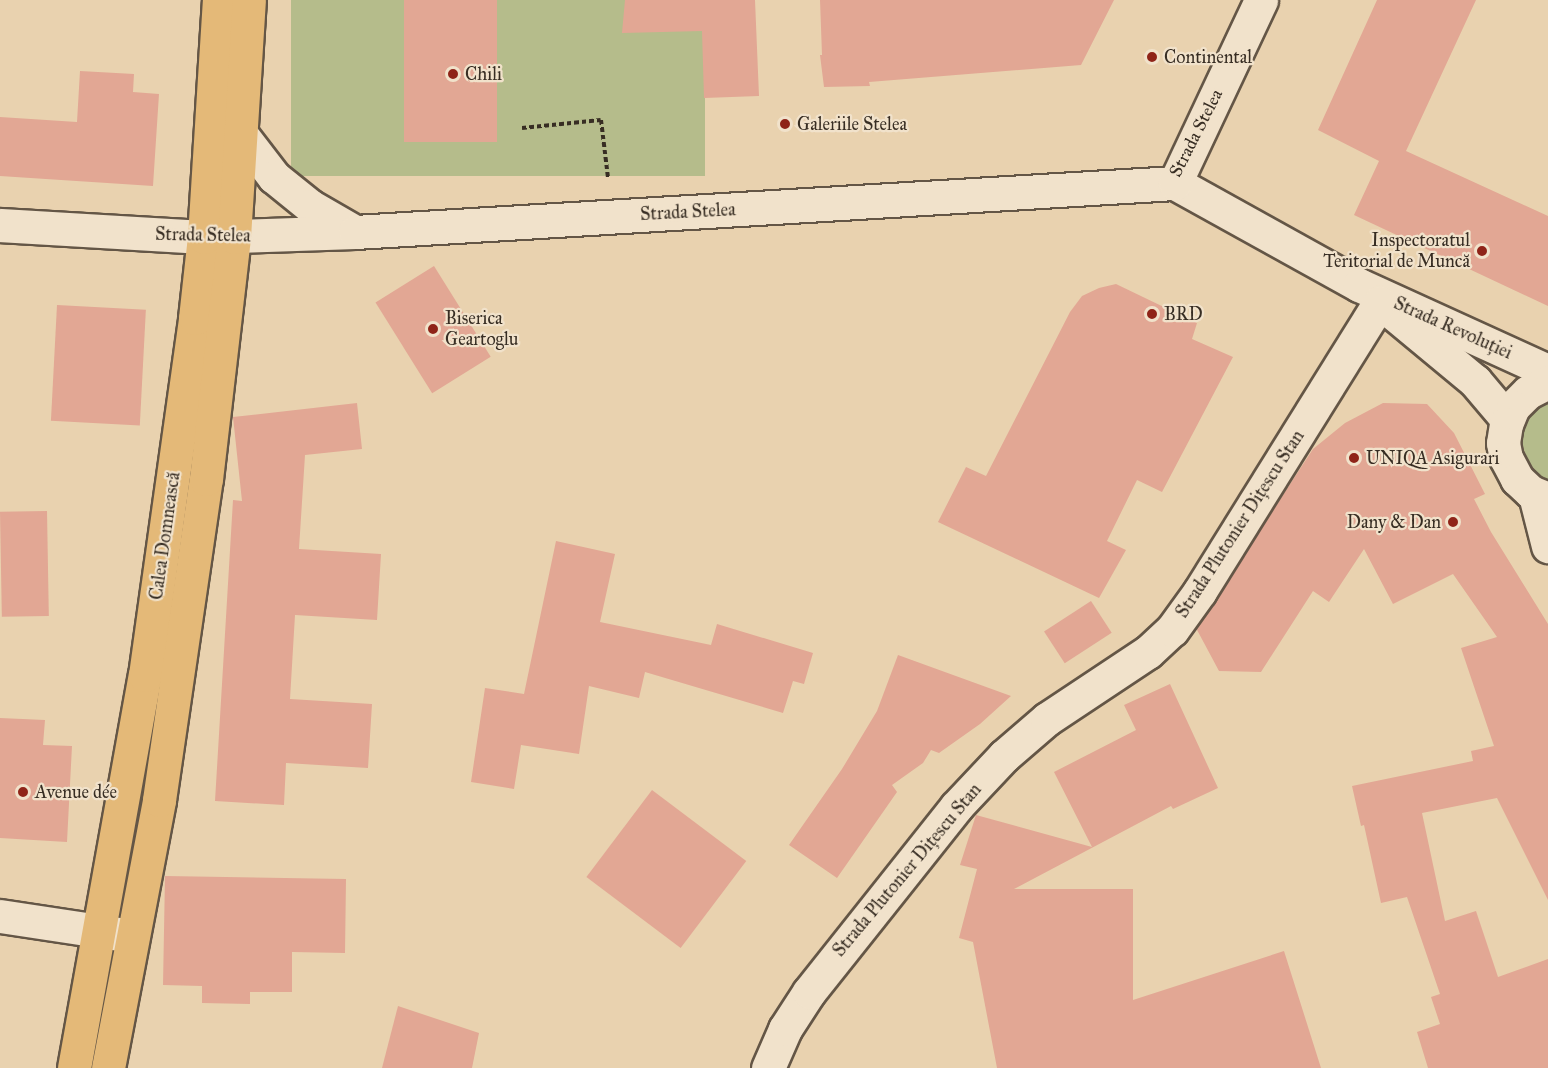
<!DOCTYPE html>
<html>
<head>
<meta charset="utf-8">
<style>
  body { margin:0 }
  #map { position:relative; width:1548px; height:1068px; overflow:hidden; background:#e9d2af; font-family:"IM FELL Great Primer",serif }
  div>[style] { position:absolute }
  .green>* { inset:0; background:#b5bc8b; transform-origin:0 0 }
  .building>* { inset:0; background:#e2a794; transform-origin:0 0 }
  .path>* { height:4px; margin-top:-2px; transform-origin:0; background:repeating-linear-gradient(90deg,#372d23 0 4.5px,transparent 0 7.5px) }
  .roads { filter:drop-shadow(2px 0 #645646) drop-shadow(-2px 0 #645646) drop-shadow(0 2px #645646) drop-shadow(0 -2px #645646) }
  .street>* { height:33px; margin:-16.5px; padding:0 16.5px; transform-origin:16.5px; border-radius:16.5px; background:#f1e2cb }
  .secondary>* { height:33px; margin:-16.5px; padding:0 16.5px; transform-origin:16.5px; border-radius:16.5px; background:#f1e2cb }
  .primary>* { height:33px; margin:-16.5px; padding:0 16.5px; transform-origin:16.5px; border-radius:16.5px; background:#e4b978 }
  .dots>* { width:16px; height:16px; translate:-50% -50%; box-sizing:border-box; border:3px solid #f1e2cb; border-radius:50% }
  span { translate:-50% -50%; white-space:nowrap; text-align:center; line-height:1.15; -webkit-text-stroke:4.5px #f1e2cb; paint-order:stroke }
  .poi-label { font-size:18px; color:#372d23 }
  .left { translate:0 -50%; text-align:left }
  .right { translate:-100% -50%; text-align:right }
  .street-label { font-size:18px; color:#372d23 }
</style>
</head>
<body>
<div id="map">
  <div class="green">
    <div style="left:291px;top:0;width:414px;height:176px"></div>
    <div style="clip-path:polygon(1548px 402px,1548px 481px,1530px 468px,1521px 441px,1524px 426px,1531px 413px)"></div>
  </div>
  <div class="building">
    <div style="left:404px;top:0;width:93px;height:142px"></div>
    <div style="clip-path:polygon(625px 0,755px 0,759px 96px,704px 98px,702px 31px,622px 33px)"></div>
    <div style="clip-path:polygon(820px 0,1114px 0,1081px 65px,869px 82px,870px 86px,824px 87px,820px 55px,822px 55px)"></div>
    <div style="clip-path:polygon(1377px 0,1476px 0,1406px 151px,1548px 216px,1548px 306px,1354px 215px,1379px 161px,1318px 130px)"></div>
    <div style="clip-path:polygon(80px 71px,134px 74px,133px 92px,159px 94px,153px 186px,0 176px,0 117px,77px 122px)"></div>
    <div style="left:434px;top:266px;width:107px;height:69px;rotate:58deg"></div>
    <div style="clip-path:polygon(1116px 284px,1197px 323px,1192px 339px,1233px 357px,1162px 492px,1137px 480px,1107px 541px,1126px 550px,1099px 598px,938px 522px,966px 467px,986px 476px,1070px 312px,1082px 296px,1099px 288px)"></div>
    <div style="left:57px;top:305px;width:89px;height:116px;rotate:3deg"></div>
    <div style="clip-path:polygon(357px 403px,362px 449px,305px 455px,299px 549px,381px 554px,377px 620px,295px 615px,290px 699px,372px 704px,368px 768px,286px 763px,284px 805px,215px 801px,233px 500px,242px 501px,233px 417px)"></div>
    <div style="clip-path:polygon(1383px 403px,1427px 404px,1454px 433px,1485px 494px,1474px 499px,1491px 532px,1548px 624px,1548px 900px,1497px 798px,1422px 813px,1445px 921px,1476px 911px,1498px 977px,1548px 959px,1548px 1068px,1428px 1068px,1417px 1032px,1440px 1024px,1431px 997px,1440px 994px,1407px 897px,1381px 903px,1364px 825px,1361px 826px,1352px 786px,1473px 761px,1471px 751px,1494px 746px,1461px 648px,1497px 637px,1453px 574px,1393px 604px,1364px 549px,1329px 602px,1313px 591px,1261px 672px,1219px 671px,1196px 628px,1313px 449px,1345px 423px)"></div>
    <div style="left:47px;top:511px;width:105px;height:47px;rotate:89deg"></div>
    <div style="clip-path:polygon(556px 541px,615px 554px,600px 622px,711px 645px,717px 624px,813px 653px,804px 684px,793px 681px,783px 713px,645px 672px,639px 698px,589px 686px,579px 754px,521px 745px,514px 789px,471px 782px,485px 688px,524px 694px)"></div>
    <div style="left:1091px;top:601px;width:38px;height:56px;rotate:57deg"></div>
    <div style="clip-path:polygon(898px 655px,1011px 696px,980px 724px,939px 753px,931px 750px,923px 763px,892px 785px,897px 792px,837px 878px,789px 845px,842px 769px,877px 711px)"></div>
    <div style="clip-path:polygon(1170px 684px,1218px 788px,1173px 809px,1171px 806px,1014px 889px,1133px 889px,1133px 1000px,1284px 951px,1321px 1068px,997px 1068px,973px 942px,959px 938px,977px 869px,960px 865px,976px 815px,1092px 847px,1054px 772px,1136px 730px,1124px 705px)"></div>
    <div style="clip-path:polygon(0 718px,45px 720px,43px 745px,72px 746px,67px 842px,0 838px)"></div>
    <div style="left:652px;top:790px;width:118px;height:109px;rotate:37deg"></div>
    <div style="clip-path:polygon(165px 876px,346px 879px,345px 953px,292px 952px,292px 992px,250px 992px,250px 1004px,202px 1003px,202px 986px,163px 985px)"></div>
    <div style="clip-path:polygon(398px 1006px,479px 1033px,472px 1068px,382px 1068px)"></div>
  </div>
  <div class="path">
    <div style="left:522px;top:128px;width:79px;rotate:-5.8deg"></div>
    <div style="left:601px;top:120px;width:58px;rotate:83.1deg"></div>
  </div>
  <div class="roads">
    <div class="street">
      <div style="left:1175px;top:183px;width:210px;rotate:29deg"></div>
      <div style="left:1359px;top:285px;width:208px;rotate:24.5deg"></div>
      <div style="left:0;top:225px;width:204px;rotate:3.4deg"></div>
      <div style="left:1393px;top:313px;width:107px;rotate:39.7deg"></div>
      <div style="left:1475px;top:381px;width:50px;rotate:49.9deg"></div>
      <div style="left:1548px;top:382px;width:22px;rotate:153deg"></div>
      <div style="left:1528px;top:392px;width:21px;rotate:135deg"></div>
      <div style="left:1513px;top:407px;width:18px;rotate:112deg"></div>
      <div style="left:1506px;top:424px;width:19px;rotate:99deg"></div>
      <div style="left:1503px;top:443px;width:15px;rotate:79deg"></div>
      <div style="left:1506px;top:458px;width:24px;rotate:62deg"></div>
      <div style="left:1517px;top:479px;width:19px;rotate:43deg"></div>
      <div style="left:1531px;top:492px;width:18px;rotate:22deg"></div>
      <div style="left:1535px;top:495px;width:53px;rotate:75.7deg"></div>
      <div style="left:0;top:916px;width:134px;rotate:8.6deg"></div>
      <div style="left:768px;top:1068px;width:43px;rotate:-66.4deg"></div>
      <div style="left:785px;top:1029px;width:44px;rotate:-57deg"></div>
      <div style="left:809px;top:992px;width:236px;rotate:-51.5deg"></div>
      <div style="left:956px;top:807px;width:70px;rotate:-46.7deg"></div>
      <div style="left:1004px;top:756px;width:57px;rotate:-40.7deg"></div>
      <div style="left:1047px;top:719px;width:121px;rotate:-33.6deg"></div>
      <div style="left:1148px;top:652px;width:33px;rotate:-43deg"></div>
      <div style="left:1172px;top:630px;width:48px;rotate:-54.3deg"></div>
      <div style="left:1200px;top:591px;width:340px;rotate:-58.1deg"></div>
    </div>
    <div class="secondary">
      <div style="left:241px;top:134px;width:54px;rotate:52.5deg"></div>
      <div style="left:274px;top:177px;width:46px;rotate:38.9deg"></div>
      <div style="left:310px;top:206px;width:52px;rotate:30deg"></div>
      <div style="left:207px;top:237px;width:148px;rotate:-1.9deg"></div>
      <div style="left:355px;top:232px;width:821px;rotate:-3.42deg"></div>
      <div style="left:1175px;top:183px;width:202px;rotate:-64.8deg"></div>
    </div>
    <div class="primary">
      <div style="left:74px;top:1068px;width:399px;rotate:-79.8deg"></div>
      <div style="left:145px;top:675px;width:360px;rotate:-82deg"></div>
      <div style="left:195px;top:318px;width:81px;rotate:-83.7deg"></div>
      <div style="left:204px;top:237px;width:237px;rotate:-86.4deg"></div>
      <div style="left:108px;top:1068px;width:273px;rotate:-79.2deg"></div>
      <div style="left:159px;top:800px;width:324px;rotate:-81.7deg"></div>
      <div style="left:206px;top:479px;width:244px;rotate:-83.4deg"></div>
      <div style="left:234px;top:237px;width:237px;rotate:-86.4deg"></div>
    </div>
  </div>
  <div class="dots">
    <div style="left:1152px;top:57px;background:#8f2418"></div>
    <div style="left:453px;top:74px;background:#8f2418"></div>
    <div style="left:785px;top:124px;background:#8f2418"></div>
    <div style="left:1482px;top:251px;background:#8f2418"></div>
    <div style="left:1152px;top:314px;background:#8f2418"></div>
    <div style="left:433px;top:329px;background:#8f2418"></div>
    <div style="left:1354px;top:458px;background:#8f2418"></div>
    <div style="left:1453px;top:522px;background:#8f2418"></div>
    <div style="left:23px;top:792px;background:#8f2418"></div>
  </div>
  <div class="poi-label">
    <span class="left" style="left:1164px;top:57px">Continental</span>
    <span class="left" style="left:465px;top:74px">Chili</span>
    <span class="left" style="left:797px;top:124px">Galeriile Stelea</span>
    <span class="right" style="left:1470px;top:251px">Inspectoratul<br>Teritorial de Muncă</span>
    <span class="left" style="left:1164px;top:314px">BRD</span>
    <span class="left" style="left:445px;top:329px">Biserica<br>Geartoglu</span>
    <span class="left" style="left:1366px;top:458px">UNIQA Asigurari</span>
    <span class="right" style="left:1441px;top:522px">Dany &amp; Dan</span>
    <span class="left" style="left:35px;top:792px">Avenue dée</span>
  </div>
  <div class="street-label">
    <span style="left:1196px;top:133px;rotate:-63deg">Strada Stelea</span>
    <span style="left:688px;top:212px;rotate:-3deg">Strada Stelea</span>
    <span style="left:203px;top:235px;rotate:1deg">Strada Stelea</span>
    <span style="left:1453px;top:328px;rotate:24deg">Strada Revoluției</span>
    <span style="left:1240px;top:524px;rotate:-57deg">Strada Plutonier Dițescu Stan</span>
    <span style="left:165px;top:536px;rotate:-82deg">Calea Domnească</span>
    <span style="left:907px;top:870px;rotate:-50deg">Strada Plutonier Dițescu Stan</span>
  </div>
</div>
</body>
</html>
